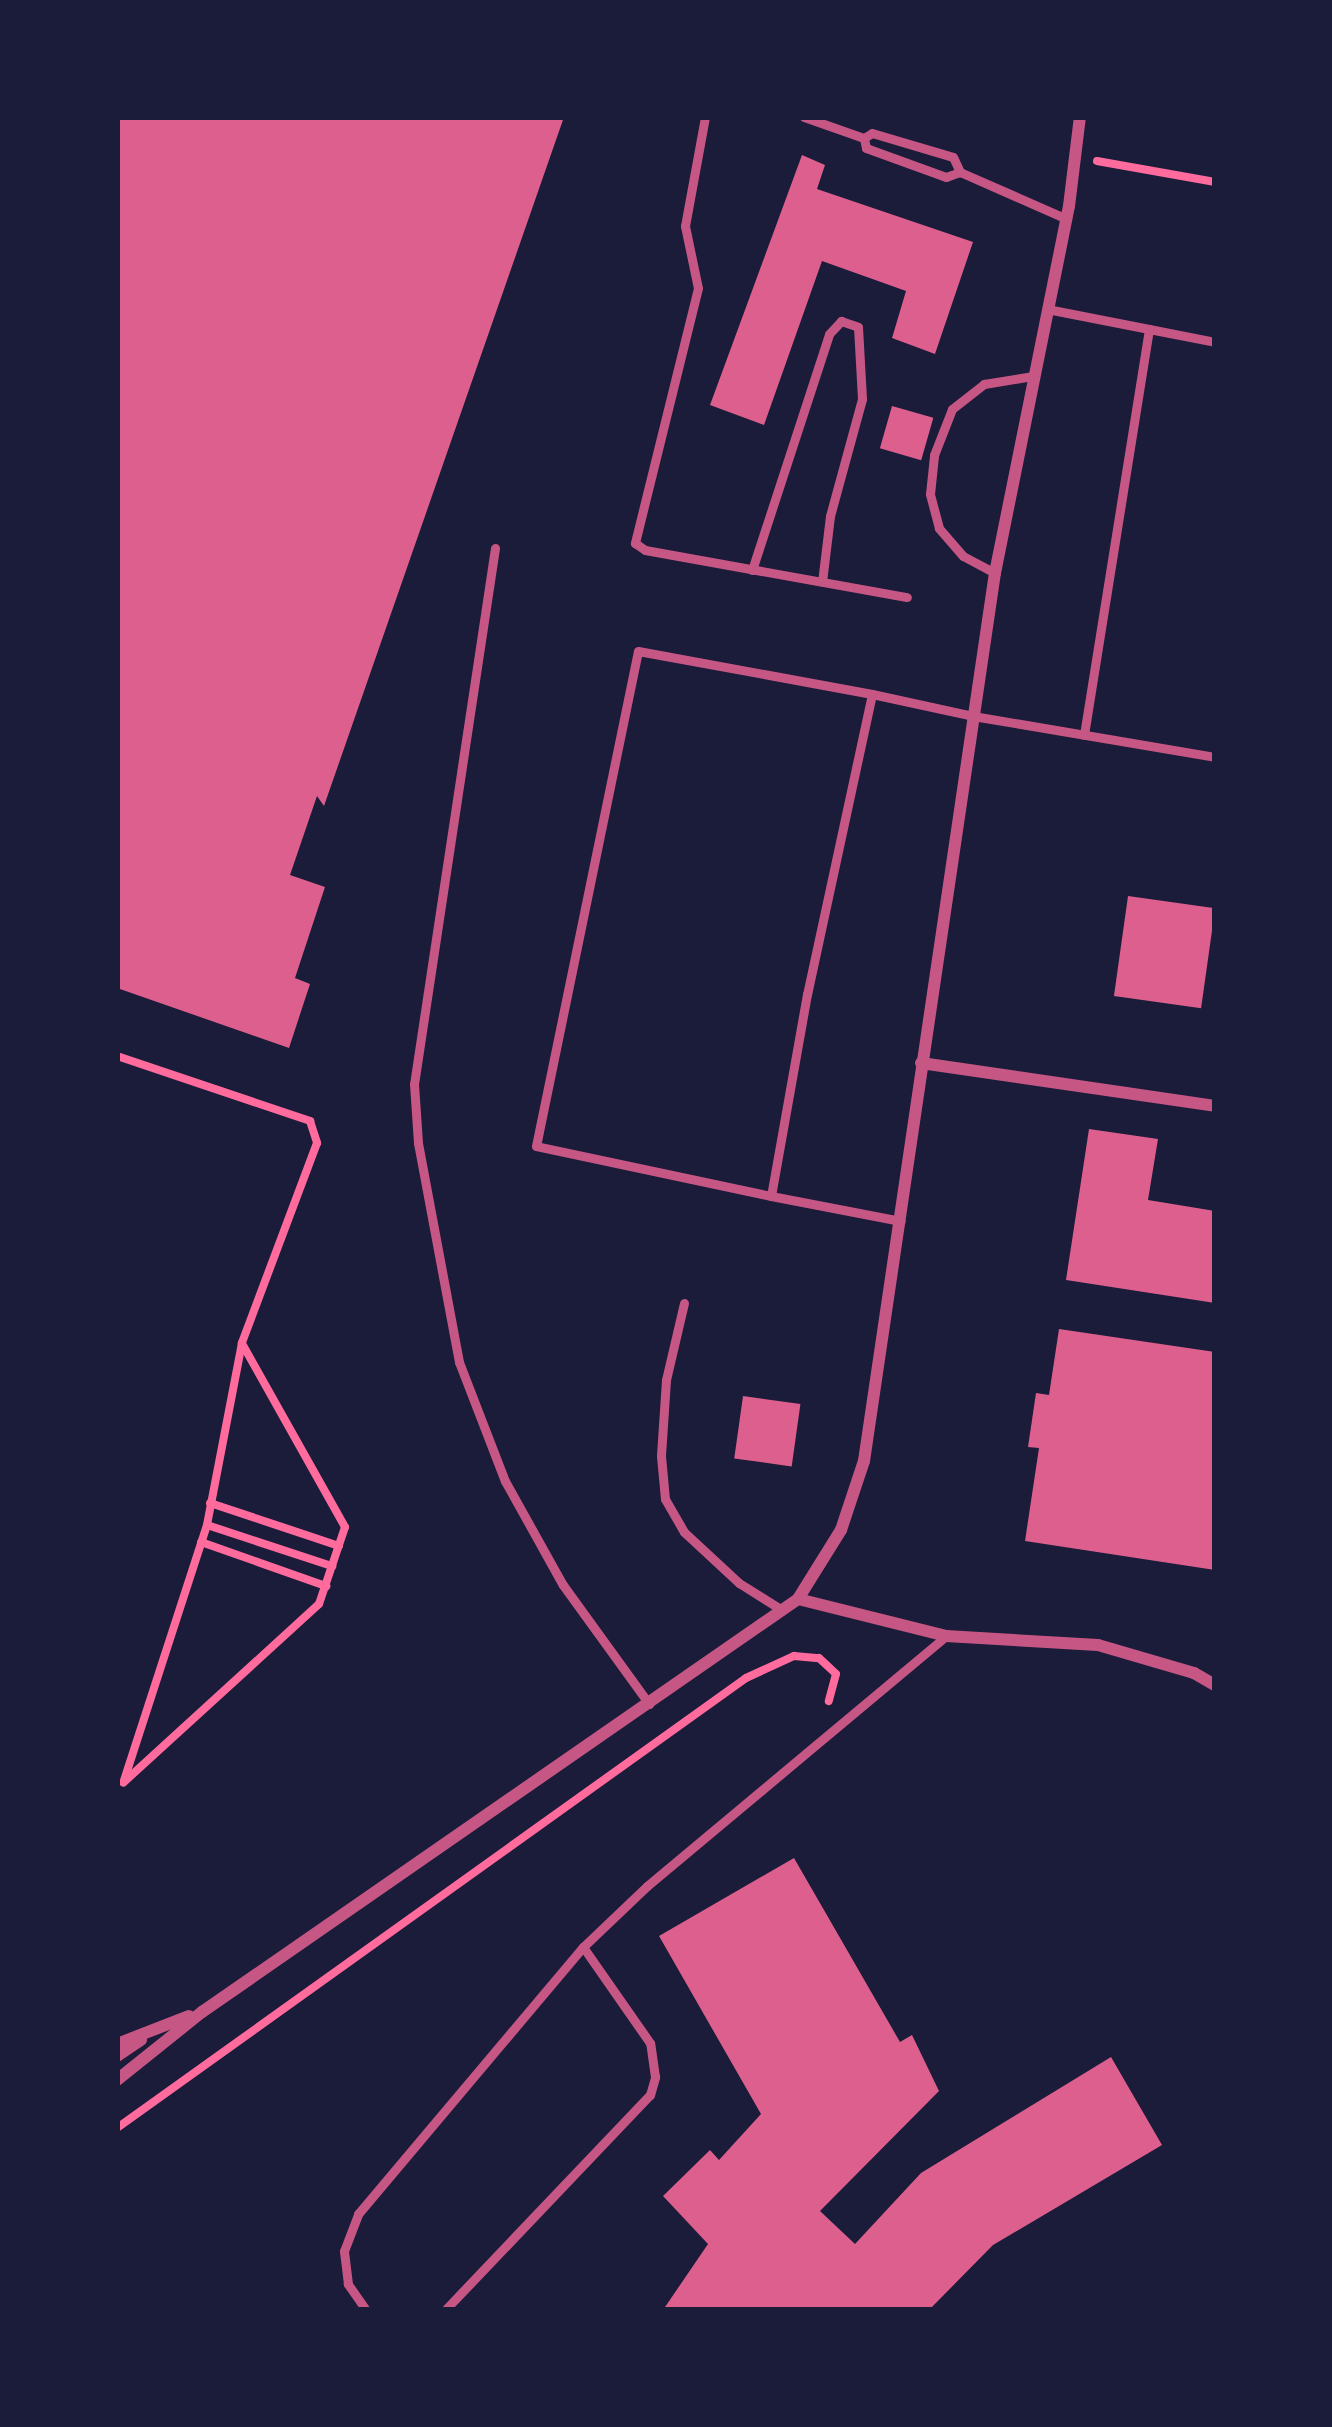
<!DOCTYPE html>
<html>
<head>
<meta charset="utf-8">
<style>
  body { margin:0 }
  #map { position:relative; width:1332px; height:2427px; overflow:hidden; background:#1b1b3a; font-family:"Public Sans",sans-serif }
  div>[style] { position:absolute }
  .building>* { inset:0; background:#dd5f8e; transform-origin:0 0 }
  .path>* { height:8px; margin:-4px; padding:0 4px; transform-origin:4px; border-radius:4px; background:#ff6b9d }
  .service>* { height:9px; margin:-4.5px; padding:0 4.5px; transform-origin:4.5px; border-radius:4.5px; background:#c65784 }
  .minor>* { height:12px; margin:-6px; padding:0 6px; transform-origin:6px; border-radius:6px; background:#c65784 }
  span { translate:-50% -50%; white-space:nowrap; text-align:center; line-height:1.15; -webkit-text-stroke:9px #1b1b3a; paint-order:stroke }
  .frame { position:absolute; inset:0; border:120px solid #1b1b3a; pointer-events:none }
</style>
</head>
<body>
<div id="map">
  <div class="building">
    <div style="clip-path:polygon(117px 117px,564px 117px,324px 806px,317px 796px,290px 875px,325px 887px,295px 978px,310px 984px,289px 1048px,117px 988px)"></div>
    <div style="clip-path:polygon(802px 155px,825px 165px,817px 189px,973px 242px,935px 354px,892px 338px,906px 291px,822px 261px,764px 425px,710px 405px)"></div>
    <div style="left:892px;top:406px;width:43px;height:44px;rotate:16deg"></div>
    <div style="left:1128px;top:896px;width:88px;height:101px;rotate:8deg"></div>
    <div style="clip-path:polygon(1089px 1129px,1158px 1139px,1148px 1200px,1215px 1211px,1215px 1303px,1066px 1280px)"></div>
    <div style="clip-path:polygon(1059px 1329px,1215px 1352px,1215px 1570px,1025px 1541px,1039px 1448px,1028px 1447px,1036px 1393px,1049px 1395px)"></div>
    <div style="left:743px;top:1396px;width:58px;height:63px;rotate:8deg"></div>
    <div style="clip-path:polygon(794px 1858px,900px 2042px,912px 2035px,939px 2091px,820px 2211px,855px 2244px,921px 2173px,1111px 2057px,1162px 2145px,993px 2245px,929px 2310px,663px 2310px,708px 2244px,663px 2196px,710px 2150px,719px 2160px,761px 2114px,659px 1936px)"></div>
  </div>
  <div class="path">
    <div style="left:1097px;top:161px;width:120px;rotate:10.1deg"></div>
    <div style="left:117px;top:1056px;width:204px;rotate:18.6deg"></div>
    <div style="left:310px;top:1121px;width:23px;rotate:72deg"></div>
    <div style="left:317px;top:1143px;width:214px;rotate:110.6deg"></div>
    <div style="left:242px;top:1343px;width:185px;rotate:100.9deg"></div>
    <div style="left:207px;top:1525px;width:271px;rotate:108deg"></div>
    <div style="left:210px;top:1503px;width:136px;rotate:18.4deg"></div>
    <div style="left:207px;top:1525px;width:132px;rotate:18.2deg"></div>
    <div style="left:201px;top:1542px;width:133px;rotate:19.4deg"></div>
    <div style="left:124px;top:1782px;width:264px;rotate:-42.4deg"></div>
    <div style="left:319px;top:1604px;width:81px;rotate:-71.3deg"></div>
    <div style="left:345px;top:1527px;width:209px;rotate:-119.3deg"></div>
    <div style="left:117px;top:2128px;width:773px;rotate:-35.58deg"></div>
    <div style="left:746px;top:1678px;width:53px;rotate:-24.6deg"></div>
    <div style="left:794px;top:1656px;width:25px;rotate:5deg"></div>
    <div style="left:819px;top:1658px;width:23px;rotate:43deg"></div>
    <div style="left:836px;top:1674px;width:28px;rotate:105deg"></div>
  </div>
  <div class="service">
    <div style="left:705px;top:117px;width:111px;rotate:100.4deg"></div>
    <div style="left:685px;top:226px;width:63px;rotate:78.2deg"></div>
    <div style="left:698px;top:288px;width:263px;rotate:103.9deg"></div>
    <div style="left:635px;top:543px;width:12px;rotate:35deg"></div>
    <div style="left:645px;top:550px;width:266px;rotate:10.2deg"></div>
    <div style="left:804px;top:117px;width:64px;rotate:19.3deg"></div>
    <div style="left:864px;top:138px;width:9px;rotate:-32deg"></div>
    <div style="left:872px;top:133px;width:84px;rotate:16.5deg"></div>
    <div style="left:953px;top:157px;width:17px;rotate:65deg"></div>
    <div style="left:960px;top:172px;width:117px;rotate:23.7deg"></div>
    <div style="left:864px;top:138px;width:10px;rotate:79deg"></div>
    <div style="left:866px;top:148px;width:85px;rotate:19.9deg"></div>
    <div style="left:946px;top:177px;width:15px;rotate:-20deg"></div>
    <div style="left:1047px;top:309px;width:104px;rotate:11.1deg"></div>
    <div style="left:1149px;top:329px;width:411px;rotate:99.1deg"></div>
    <div style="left:1149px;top:329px;width:67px;rotate:11.1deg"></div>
    <div style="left:495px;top:548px;width:542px;rotate:98.59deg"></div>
    <div style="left:414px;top:1084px;width:59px;rotate:86.1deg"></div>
    <div style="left:418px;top:1143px;width:223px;rotate:79.4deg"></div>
    <div style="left:459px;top:1362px;width:128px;rotate:68.9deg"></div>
    <div style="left:505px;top:1481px;width:119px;rotate:60.9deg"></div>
    <div style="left:563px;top:1585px;width:147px;rotate:54.1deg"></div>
    <div style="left:752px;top:570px;width:248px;rotate:-71.9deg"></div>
    <div style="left:829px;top:334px;width:18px;rotate:-47deg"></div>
    <div style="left:841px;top:321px;width:18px;rotate:19deg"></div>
    <div style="left:858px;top:327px;width:72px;rotate:86.8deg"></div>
    <div style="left:862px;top:399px;width:121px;rotate:105.3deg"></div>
    <div style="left:830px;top:516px;width:66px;rotate:96.9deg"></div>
    <div style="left:995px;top:573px;width:36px;rotate:-152deg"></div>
    <div style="left:963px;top:556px;width:37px;rotate:-131deg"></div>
    <div style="left:939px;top:528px;width:35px;rotate:-105deg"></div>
    <div style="left:930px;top:494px;width:39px;rotate:-84deg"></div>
    <div style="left:934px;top:455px;width:49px;rotate:-68.6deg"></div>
    <div style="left:952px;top:409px;width:41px;rotate:-38deg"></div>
    <div style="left:984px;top:384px;width:50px;rotate:-9.3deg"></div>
    <div style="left:872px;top:694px;width:307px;rotate:102.2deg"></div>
    <div style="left:807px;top:994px;width:205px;rotate:100.1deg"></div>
    <div style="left:771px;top:1196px;width:240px;rotate:-168deg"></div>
    <div style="left:536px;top:1146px;width:505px;rotate:-78.36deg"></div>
    <div style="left:638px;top:651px;width:238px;rotate:10.4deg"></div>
    <div style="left:872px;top:694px;width:103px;rotate:12.3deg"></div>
    <div style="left:973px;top:716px;width:245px;rotate:9.6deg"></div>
    <div style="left:771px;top:1196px;width:132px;rotate:10.9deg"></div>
    <div style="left:684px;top:1303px;width:79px;rotate:103.2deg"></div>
    <div style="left:666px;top:1380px;width:76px;rotate:93.8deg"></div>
    <div style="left:661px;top:1456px;width:43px;rotate:84.7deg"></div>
    <div style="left:665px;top:1499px;width:38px;rotate:60deg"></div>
    <div style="left:684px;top:1532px;width:75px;rotate:42.8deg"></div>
    <div style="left:739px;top:1583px;width:51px;rotate:32.1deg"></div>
    <div style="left:366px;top:2310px;width:32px;rotate:-125deg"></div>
    <div style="left:348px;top:2284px;width:33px;rotate:-97deg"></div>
    <div style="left:344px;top:2251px;width:40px;rotate:-69deg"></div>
    <div style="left:358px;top:2214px;width:349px;rotate:-49.9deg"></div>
    <div style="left:583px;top:1947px;width:88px;rotate:-43.6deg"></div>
    <div style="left:647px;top:1886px;width:390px;rotate:-39.9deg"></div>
    <div style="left:445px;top:2310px;width:297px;rotate:-46.4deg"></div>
    <div style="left:650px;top:2095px;width:19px;rotate:-74deg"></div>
    <div style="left:655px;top:2077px;width:34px;rotate:-98deg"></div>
    <div style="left:650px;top:2043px;width:117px;rotate:-124.9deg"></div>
  </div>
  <div class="minor">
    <div style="left:921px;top:1063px;width:297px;rotate:8.3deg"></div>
    <div style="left:798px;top:1599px;width:153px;rotate:14deg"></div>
    <div style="left:946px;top:1636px;width:152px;rotate:3.4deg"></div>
    <div style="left:1098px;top:1645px;width:100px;rotate:16.3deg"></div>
    <div style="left:1194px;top:1673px;width:24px;rotate:30deg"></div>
    <div style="left:117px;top:2044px;width:77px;rotate:-21.3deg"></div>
    <div style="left:117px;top:2056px;width:29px;rotate:-34deg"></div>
    <div style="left:117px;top:2080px;width:109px;rotate:-38.7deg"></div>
    <div style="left:202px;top:2012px;width:725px;rotate:-34.72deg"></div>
    <div style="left:798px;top:1599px;width:81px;rotate:-58.1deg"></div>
    <div style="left:841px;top:1530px;width:73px;rotate:-71.6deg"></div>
    <div style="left:864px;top:1461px;width:898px;rotate:-81.61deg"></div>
    <div style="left:995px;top:573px;width:374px;rotate:-78.6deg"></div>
    <div style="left:1069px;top:206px;width:90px;rotate:-83deg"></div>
  </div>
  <div class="frame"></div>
</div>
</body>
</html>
